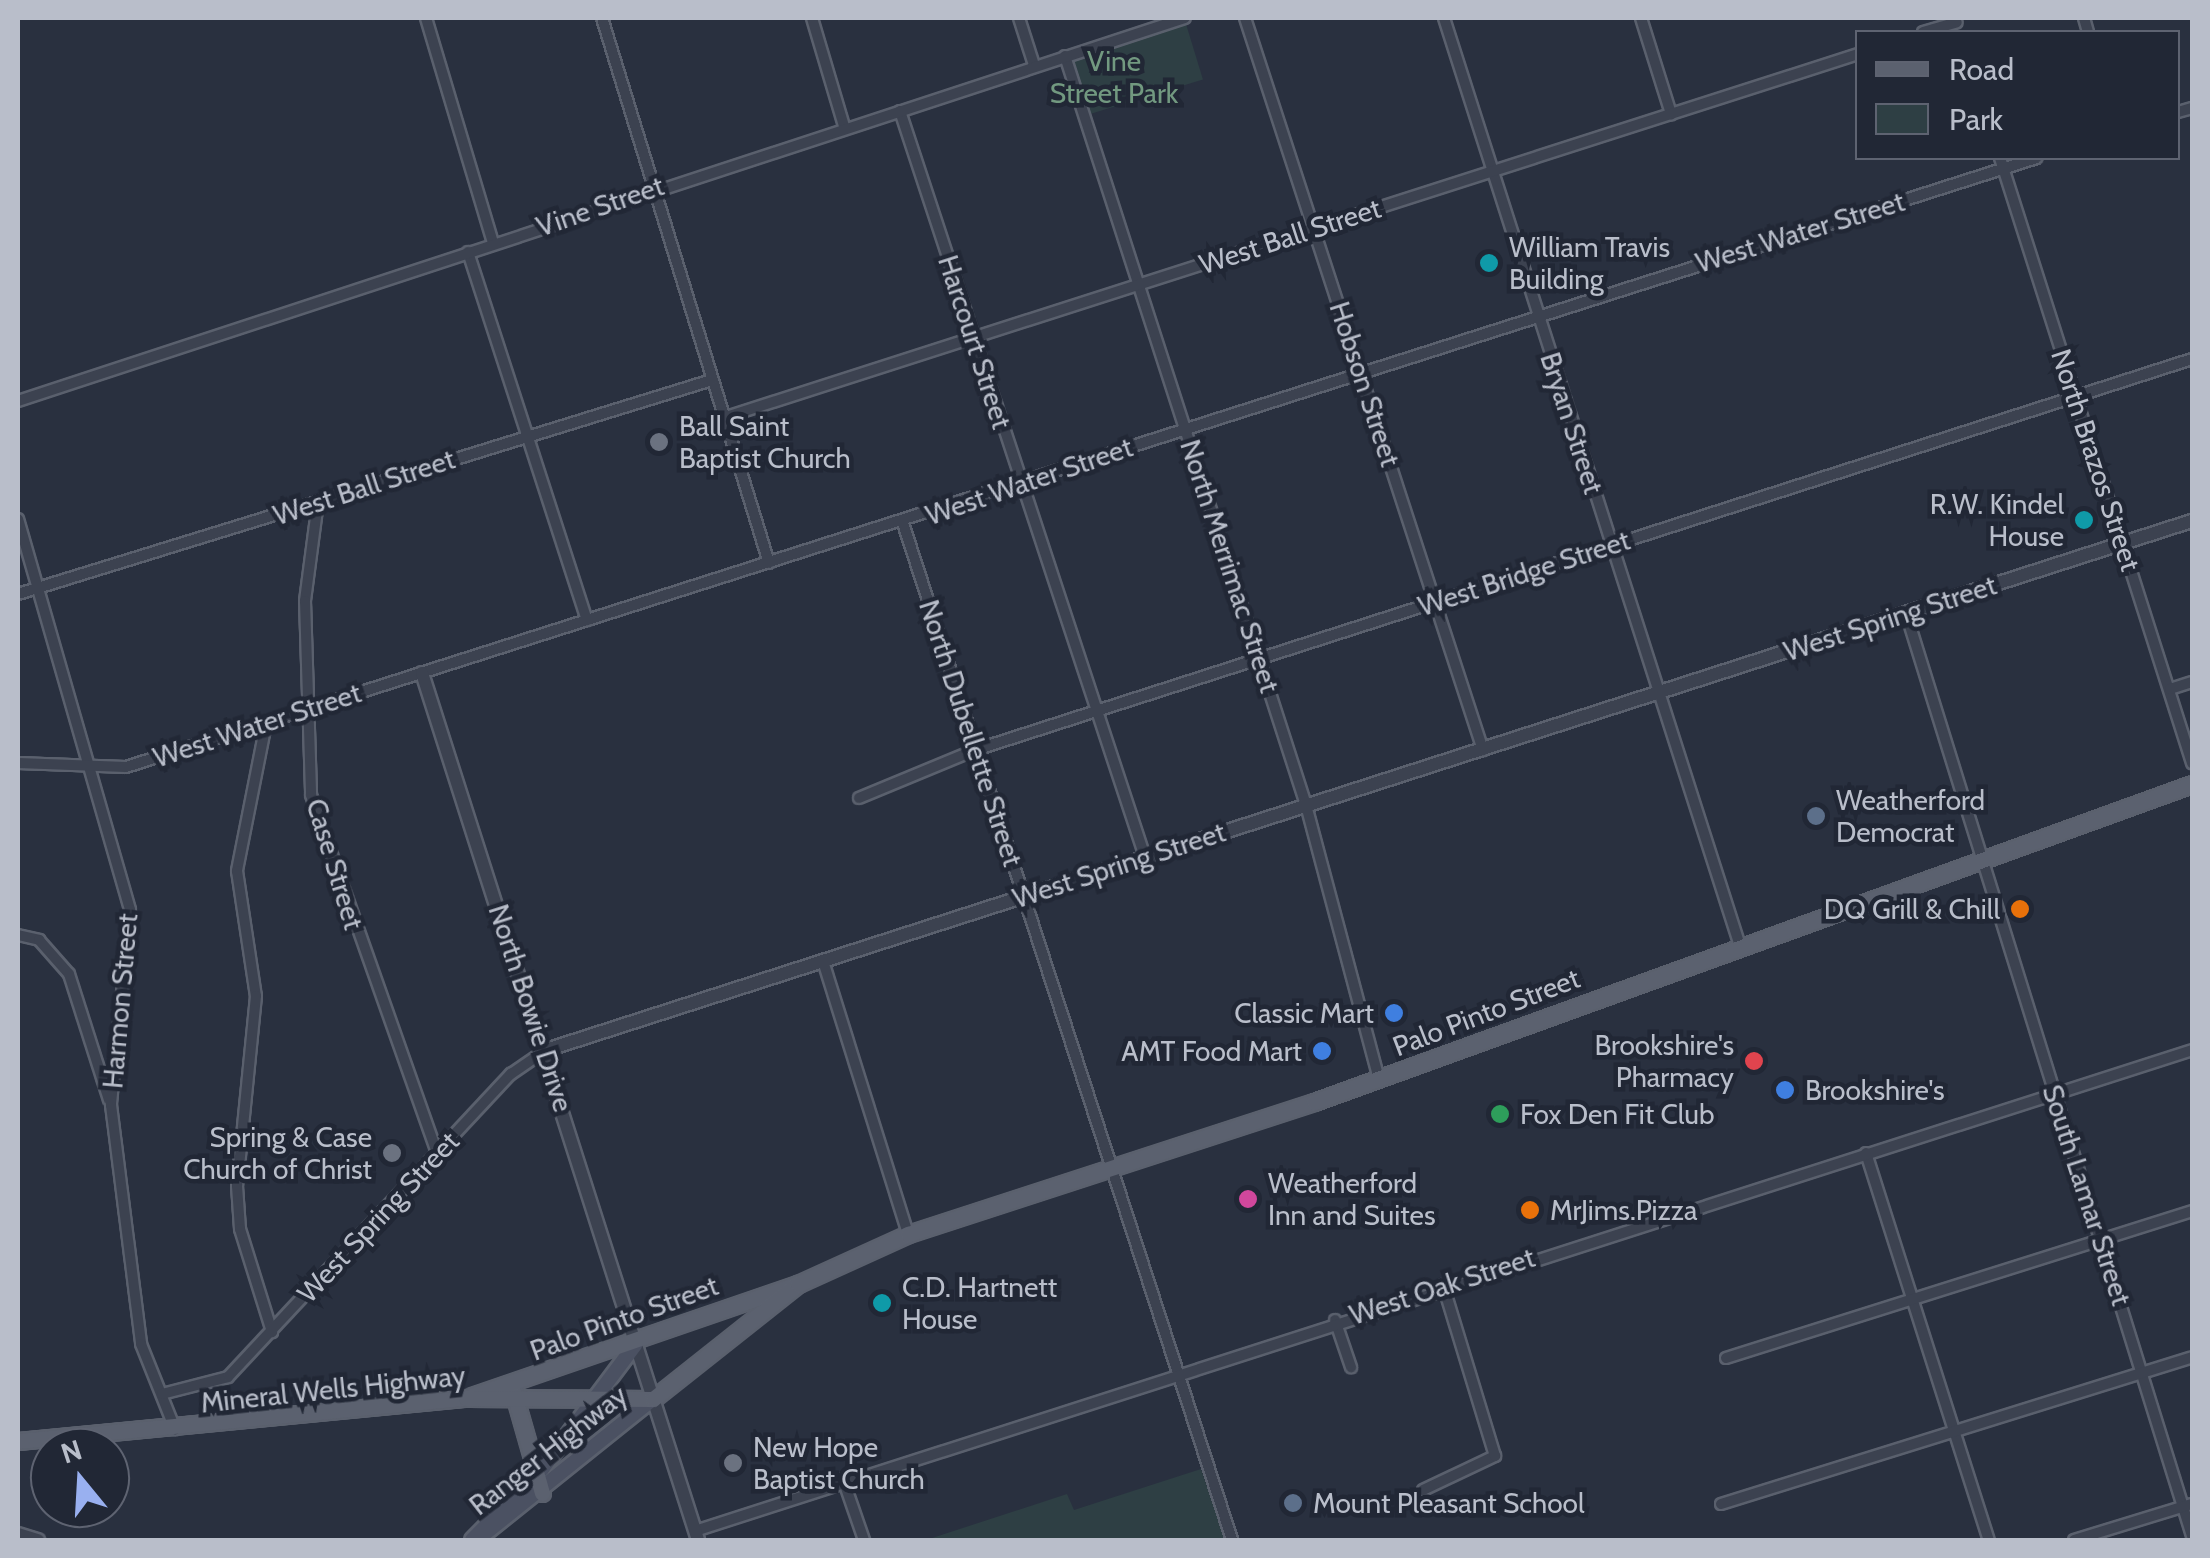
<!DOCTYPE html>
<html>
<head>
<meta charset="utf-8">
<style>
  body { margin:0 }
  #map { position:relative; width:2210px; height:1558px; overflow:hidden; background:#29303f; font-family:Cabin,sans-serif }
  div>[style] { position:absolute }
  .green>* { inset:0; background:#2e3f44; transform-origin:0 0 }
  .roads { filter:drop-shadow(2px 0 #5a606d) drop-shadow(-2px 0 #5a606d) drop-shadow(0 2px #5a606d) drop-shadow(0 -2px #5a606d) }
  .minor>* { height:10px; margin:-5px; padding:0 5px; transform-origin:5px; border-radius:5px; background:#3c4250 }
  .tertiary>* { height:12px; margin:-6px; padding:0 6px; transform-origin:6px; border-radius:6px; background:#3c4250 }
  .secondary>* { height:14px; margin:-7px; padding:0 7px; transform-origin:7px; border-radius:7px; background:#4b5162 }
  .primary>* { height:15px; margin:-7.5px; padding:0 7.5px; transform-origin:7.5px; border-radius:7.5px; background:#5b616f }
  .dots>* { width:28px; height:28px; translate:-50% -50%; box-sizing:border-box; border:5px solid #212735; border-radius:50% }
  span { translate:-50% -50%; white-space:nowrap; text-align:center; line-height:1.15; -webkit-text-stroke:9px #212735; paint-order:stroke }
  .park-label { font-size:28px; color:#729980 }
  .street-label { font-size:28px; color:#b9beca }
  .poi-label { font-size:28px; color:#b9beca }
  .left { translate:0 -50%; text-align:left }
  .right { translate:-100% -50%; text-align:right }
  .frame { position:absolute; inset:0; border:20px solid #b9beca; pointer-events:none }
  .legend { position:absolute; left:1855px; top:30px; width:325px; height:130px; box-sizing:border-box; background:#212735; border:2px solid #5e6371; margin:0; padding:12px 18px; list-style:none; font-size:30px; color:#b9beca }
  .legend li { display:flex; align-items:center; gap:20px; height:50px }
  .legend b { width:50px; border:2px solid #5e6371 }
  .north { position:absolute; left:30px; top:1428px; width:100px; height:100px; box-sizing:border-box; background:#212735; border:2px solid #5e6371; border-radius:50%; rotate:342deg; font-size:28px; font-weight:700; line-height:40px; text-align:center; color:#b9beca }
  .north::after { content:''; display:block; margin:auto; width:35px; height:45px; background:#99b0f0; clip-path:polygon(50% 0,100% 100%,50% 72%,0 100%) }
</style>
</head>
<body>
<div id="map">
  <div class="green">
    <div style="left:1186px;top:24px;width:58px;height:118px;rotate:73deg"></div>
    <div style="clip-path:polygon(1201px 1469px,1225px 1540px,926px 1540px,1067px 1494px,1074px 1510px)"></div>
  </div>
  <div class="roads">
    <div class="minor">
      <div style="left:426px;top:18px;width:235px;rotate:73.4deg"></div>
      <div style="left:602px;top:18px;width:570px;rotate:72.96deg"></div>
      <div style="left:812px;top:18px;width:113px;rotate:73.5deg"></div>
      <div style="left:1019px;top:18px;width:49px;rotate:72.3deg"></div>
      <div style="left:1245px;top:18px;width:770px;rotate:71.99deg"></div>
      <div style="left:1444px;top:18px;width:971px;rotate:72.31deg"></div>
      <div style="left:1641px;top:18px;width:101px;rotate:72.6deg"></div>
      <div style="left:2084px;top:18px;width:15px;rotate:74deg"></div>
      <div style="left:1923px;top:32px;width:35px;rotate:-16deg"></div>
      <div style="left:1065px;top:56px;width:787px;rotate:72.16deg"></div>
      <div style="left:1306px;top:805px;width:284px;rotate:75.1deg"></div>
      <div style="left:900px;top:111px;width:785px;rotate:71.82deg"></div>
      <div style="left:2178px;top:112px;width:15px;rotate:-16deg"></div>
      <div style="left:2000px;top:158px;width:635px;rotate:72.39deg"></div>
      <div style="left:468px;top:252px;width:387px;rotate:72.1deg"></div>
      <div style="left:18px;top:401px;width:1228px;rotate:-18.17deg"></div>
      <div style="left:723px;top:418px;width:1192px;rotate:-17.78deg"></div>
      <div style="left:318px;top:502px;width:100px;rotate:97.5deg"></div>
      <div style="left:305px;top:601px;width:194px;rotate:88.2deg"></div>
      <div style="left:311px;top:795px;width:380px;rotate:70.6deg"></div>
      <div style="left:18px;top:519px;width:407px;rotate:74deg"></div>
      <div style="left:130px;top:910px;width:196px;rotate:95.6deg"></div>
      <div style="left:111px;top:1105px;width:241px;rotate:82.8deg"></div>
      <div style="left:141px;top:1344px;width:92px;rotate:68.2deg"></div>
      <div style="left:903px;top:523px;width:1069px;rotate:72.07deg"></div>
      <div style="left:18px;top:594px;width:726px;rotate:-17.14deg"></div>
      <div style="left:1906px;top:613px;width:966px;rotate:72.78deg"></div>
      <div style="left:2170px;top:689px;width:23px;rotate:-18deg"></div>
      <div style="left:266px;top:724px;width:150px;rotate:101.2deg"></div>
      <div style="left:237px;top:871px;width:126px;rotate:81.4deg"></div>
      <div style="left:256px;top:996px;width:191px;rotate:95.7deg"></div>
      <div style="left:237px;top:1186px;width:43px;rotate:86deg"></div>
      <div style="left:240px;top:1229px;width:108px;rotate:72.7deg"></div>
      <div style="left:18px;top:763px;width:108px;rotate:2.1deg"></div>
      <div style="left:126px;top:767px;width:2005px;rotate:-17.68deg"></div>
      <div style="left:859px;top:798px;width:126px;rotate:-22.5deg"></div>
      <div style="left:975px;top:750px;width:1278px;rotate:-17.81deg"></div>
      <div style="left:18px;top:935px;width:22px;rotate:13deg"></div>
      <div style="left:39px;top:940px;width:45px;rotate:48.6deg"></div>
      <div style="left:69px;top:974px;width:132px;rotate:72.4deg"></div>
      <div style="left:823px;top:961px;width:286px;rotate:72.7deg"></div>
      <div style="left:1866px;top:1153px;width:406px;rotate:72.4deg"></div>
      <div style="left:1335px;top:1320px;width:50px;rotate:71.2deg"></div>
      <div style="left:1726px;top:1358px;width:489px;rotate:-17.5deg"></div>
      <div style="left:162px;top:1394px;width:68px;rotate:-14.4deg"></div>
      <div style="left:228px;top:1377px;width:415px;rotate:-47deg"></div>
      <div style="left:511px;top:1074px;width:42px;rotate:-34.4deg"></div>
      <div style="left:843px;top:1479px;width:65px;rotate:71deg"></div>
      <div style="left:1423px;top:1490px;width:80px;rotate:-25.3deg"></div>
      <div style="left:1495px;top:1456px;width:179px;rotate:-106.9deg"></div>
      <div style="left:1721px;top:1504px;width:493px;rotate:-17.3deg"></div>
      <div style="left:695px;top:1531px;width:1572px;rotate:-17.81deg"></div>
      <div style="left:2074px;top:1540px;width:123px;rotate:-17deg"></div>
    </div>
    <div class="tertiary">
      <div style="left:422px;top:673px;width:910px;rotate:72.34deg"></div>
      <div style="left:546px;top:1050px;width:1729px;rotate:-17.82deg"></div>
      <div style="left:18px;top:1534px;width:21px;rotate:17deg"></div>
    </div>
    <div class="secondary">
      <div style="left:483px;top:1535px;width:218px;rotate:-38.7deg"></div>
      <div style="left:472px;top:1540px;width:100px;rotate:-45.4deg"></div>
      <div style="left:542px;top:1469px;width:156px;rotate:-53.1deg"></div>
    </div>
    <div class="primary">
      <div style="left:513px;top:1391px;width:106px;rotate:74.1deg"></div>
      <div style="left:472px;top:1396px;width:345px;rotate:-19deg"></div>
      <div style="left:18px;top:1441px;width:450px;rotate:-5.5deg"></div>
      <div style="left:466px;top:1398px;width:187px;rotate:0.3deg"></div>
      <div style="left:653px;top:1399px;width:185px;rotate:-38.4deg"></div>
      <div style="left:798px;top:1284px;width:121px;rotate:-24.4deg"></div>
      <div style="left:908px;top:1234px;width:427px;rotate:-18deg"></div>
      <div style="left:1314px;top:1102px;width:934px;rotate:-19.91deg"></div>
    </div>
  </div>
  <div class="dots">
    <div style="left:1489px;top:263px;background:#0f9aa8"></div>
    <div style="left:659px;top:442px;background:#6b7280"></div>
    <div style="left:2084px;top:520px;background:#0f9aa8"></div>
    <div style="left:1816px;top:816px;background:#5c6f8a"></div>
    <div style="left:2020px;top:909px;background:#e8710a"></div>
    <div style="left:1394px;top:1013px;background:#3f7fe0"></div>
    <div style="left:1322px;top:1051px;background:#3f7fe0"></div>
    <div style="left:1754px;top:1061px;background:#e0444e"></div>
    <div style="left:1785px;top:1090px;background:#3f7fe0"></div>
    <div style="left:1500px;top:1114px;background:#2e9e5b"></div>
    <div style="left:392px;top:1153px;background:#6b7280"></div>
    <div style="left:1248px;top:1199px;background:#d1479c"></div>
    <div style="left:1530px;top:1210px;background:#e8710a"></div>
    <div style="left:882px;top:1303px;background:#0f9aa8"></div>
    <div style="left:733px;top:1463px;background:#6b7280"></div>
    <div style="left:1293px;top:1503px;background:#5c6f8a"></div>
  </div>
  <div class="park-label">
    <span style="left:1114px;top:77px">Vine<br>Street Park</span>
  </div>
  <div class="street-label">
    <span style="left:600px;top:206px;rotate:-19deg">Vine Street</span>
    <span style="left:1800px;top:232px;rotate:-17deg">West Water Street</span>
    <span style="left:1290px;top:236px;rotate:-18deg">West Ball Street</span>
    <span style="left:975px;top:342px;rotate:72deg">Harcourt Street</span>
    <span style="left:1365px;top:384px;rotate:72deg">Hobson Street</span>
    <span style="left:1572px;top:423px;rotate:72deg">Bryan Street</span>
    <span style="left:2096px;top:460px;rotate:72deg">North Brazos Street</span>
    <span style="left:1029px;top:481px;rotate:-19deg">West Water Street</span>
    <span style="left:364px;top:487px;rotate:-18deg">West Ball Street</span>
    <span style="left:1230px;top:566px;rotate:72deg">North Merrimac Street</span>
    <span style="left:1524px;top:573px;rotate:-18deg">West Bridge Street</span>
    <span style="left:1890px;top:618px;rotate:-18deg">West Spring Street</span>
    <span style="left:257px;top:725px;rotate:-18deg">West Water Street</span>
    <span style="left:971px;top:733px;rotate:72deg">North Dubellette Street</span>
    <span style="left:335px;top:864px;rotate:73deg">Case Street</span>
    <span style="left:1119px;top:865px;rotate:-18deg">West Spring Street</span>
    <span style="left:120px;top:1001px;rotate:-85deg">Harmon Street</span>
    <span style="left:531px;top:1008px;rotate:72deg">North Bowie Drive</span>
    <span style="left:1486px;top:1012px;rotate:-21deg">Palo Pinto Street</span>
    <span style="left:2087px;top:1195px;rotate:72deg">South Lamar Street</span>
    <span style="left:378px;top:1217px;rotate:-47deg">West Spring Street</span>
    <span style="left:1442px;top:1286px;rotate:-18deg">West Oak Street</span>
    <span style="left:624px;top:1318px;rotate:-20deg">Palo Pinto Street</span>
    <span style="left:333px;top:1389px;rotate:-6deg">Mineral Wells Highway</span>
    <span style="left:548px;top:1450px;rotate:-38deg">Ranger Highway</span>
  </div>
  <div class="poi-label">
    <span class="left" style="left:1509px;top:263px">William Travis<br>Building</span>
    <span class="left" style="left:679px;top:442px">Ball Saint<br>Baptist Church</span>
    <span class="right" style="left:2064px;top:520px">R.W. Kindel<br>House</span>
    <span class="left" style="left:1836px;top:816px">Weatherford<br>Democrat</span>
    <span class="right" style="left:2000px;top:909px">DQ Grill &amp; Chill</span>
    <span class="right" style="left:1374px;top:1013px">Classic Mart</span>
    <span class="right" style="left:1734px;top:1061px">Brookshire's<br>Pharmacy</span>
    <span class="right" style="left:1302px;top:1051px">AMT Food Mart</span>
    <span class="left" style="left:1805px;top:1090px">Brookshire's</span>
    <span class="left" style="left:1520px;top:1114px">Fox Den Fit Club</span>
    <span class="right" style="left:372px;top:1153px">Spring &amp; Case<br>Church of Christ</span>
    <span class="left" style="left:1268px;top:1199px">Weatherford<br>Inn and Suites</span>
    <span class="left" style="left:1550px;top:1210px">MrJims.Pizza</span>
    <span class="left" style="left:902px;top:1303px">C.D. Hartnett<br>House</span>
    <span class="left" style="left:753px;top:1463px">New Hope<br>Baptist Church</span>
    <span class="left" style="left:1313px;top:1503px">Mount Pleasant School</span>
  </div>
  <div class="frame"></div>
  <ul class="legend">
  <li><b style="height:12px;background:#5b616f"></b>Road</li>
  <li><b style="height:28px;background:#2e3f44"></b>Park</li>
  </ul>
  <div class="north">N</div>
</div>
</body>
</html>
